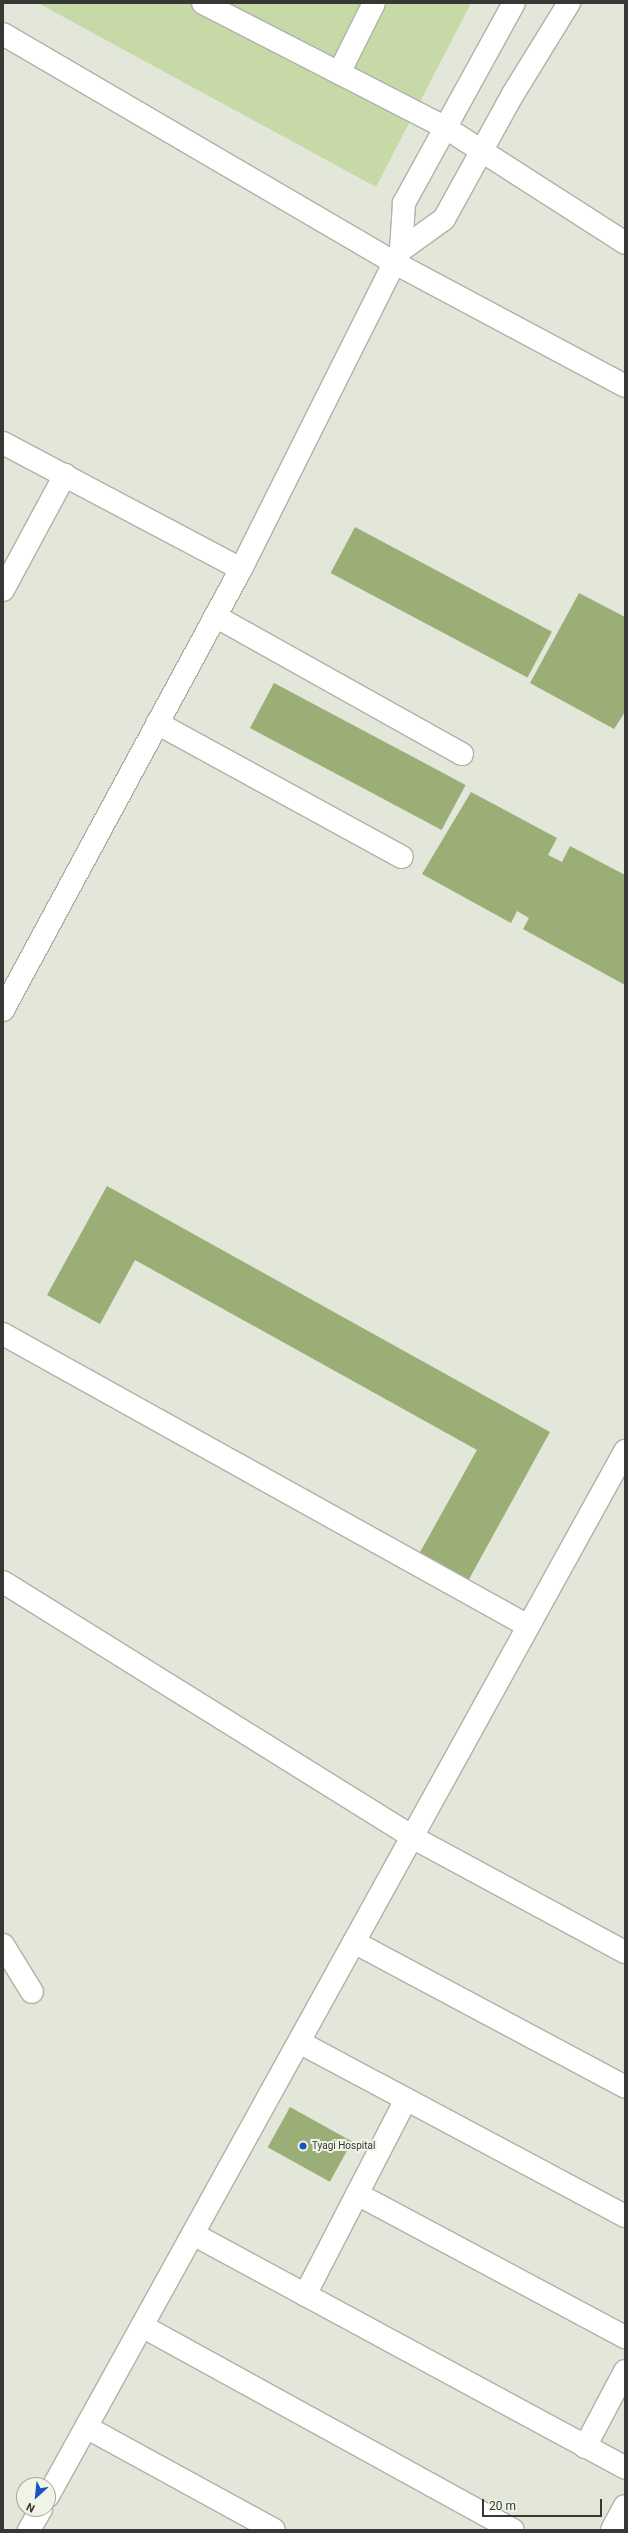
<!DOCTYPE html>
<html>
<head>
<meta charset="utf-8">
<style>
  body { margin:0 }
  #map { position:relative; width:628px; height:2533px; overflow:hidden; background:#e2e7da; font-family:Roboto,sans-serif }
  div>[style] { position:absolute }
  .green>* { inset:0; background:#c7d9a7 }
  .building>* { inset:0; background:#9aae75; transform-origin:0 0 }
  .roads { filter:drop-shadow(1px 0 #aeb3a7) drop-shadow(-1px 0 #aeb3a7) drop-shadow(0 1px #aeb3a7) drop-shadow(0 -1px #aeb3a7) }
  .minor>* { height:22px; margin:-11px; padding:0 11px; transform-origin:11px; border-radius:11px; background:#fff }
  .dots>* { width:11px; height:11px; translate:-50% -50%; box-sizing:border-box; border:2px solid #eff4e7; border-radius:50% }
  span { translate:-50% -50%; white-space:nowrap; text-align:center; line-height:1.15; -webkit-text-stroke:4px #eff4e7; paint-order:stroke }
  .poi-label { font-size:10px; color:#363833 }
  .left { translate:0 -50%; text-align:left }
  .frame { position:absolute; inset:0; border:4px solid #363833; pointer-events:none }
  .north { position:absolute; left:16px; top:2477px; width:40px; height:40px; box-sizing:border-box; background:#eff4e7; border:1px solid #a5a99f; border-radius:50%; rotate:207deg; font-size:11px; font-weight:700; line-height:16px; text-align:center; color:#363833 }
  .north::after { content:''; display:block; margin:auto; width:14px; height:18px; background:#1654bf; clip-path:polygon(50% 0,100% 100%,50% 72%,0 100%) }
  .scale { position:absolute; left:482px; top:2499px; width:120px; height:18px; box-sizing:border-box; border:2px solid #363833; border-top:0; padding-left:5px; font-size:12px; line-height:14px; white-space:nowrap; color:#363833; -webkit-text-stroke:3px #eff4e7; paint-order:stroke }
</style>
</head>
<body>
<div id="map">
  <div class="green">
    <div style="clip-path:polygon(38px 3px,471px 3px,376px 187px)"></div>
  </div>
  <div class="building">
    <div style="left:355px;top:527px;width:223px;height:52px;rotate:28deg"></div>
    <div style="clip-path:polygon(579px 593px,625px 617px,625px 712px,614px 729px,530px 683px)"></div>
    <div style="left:274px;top:683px;width:217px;height:51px;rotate:28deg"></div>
    <div style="clip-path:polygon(471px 792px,557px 838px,548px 855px,562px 862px,570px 846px,625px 875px,625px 985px,523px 929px,529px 918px,517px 911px,511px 923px,422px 874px)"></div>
    <div style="clip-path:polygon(107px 1186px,550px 1432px,468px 1581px,419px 1554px,477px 1450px,135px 1260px,100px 1324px,47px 1295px)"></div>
    <div style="left:290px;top:2107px;width:71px;height:46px;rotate:29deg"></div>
  </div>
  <div class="roads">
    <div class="minor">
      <div style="left:203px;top:3px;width:273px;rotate:27.2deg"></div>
      <div style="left:446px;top:128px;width:213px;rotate:32.7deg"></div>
      <div style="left:3px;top:34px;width:454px;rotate:30.3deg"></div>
      <div style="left:395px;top:263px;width:261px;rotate:28.1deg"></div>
      <div style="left:339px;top:73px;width:78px;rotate:-63.4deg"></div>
      <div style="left:401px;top:250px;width:53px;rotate:-35.8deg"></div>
      <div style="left:444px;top:219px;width:143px;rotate:-61.1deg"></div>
      <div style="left:513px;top:94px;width:107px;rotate:-58.4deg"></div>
      <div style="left:3px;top:443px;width:269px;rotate:27.9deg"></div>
      <div style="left:3px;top:590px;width:131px;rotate:-61.7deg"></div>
      <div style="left:215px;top:616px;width:283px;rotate:29.2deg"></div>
      <div style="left:157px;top:723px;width:279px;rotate:28.7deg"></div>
      <div style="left:3px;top:1010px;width:501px;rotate:-61.65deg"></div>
      <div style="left:241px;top:569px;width:357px;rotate:-63.4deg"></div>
      <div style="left:401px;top:250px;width:47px;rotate:-86.3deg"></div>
      <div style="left:404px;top:203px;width:228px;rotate:-61.2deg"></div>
      <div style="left:3px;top:1334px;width:601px;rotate:29.08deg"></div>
      <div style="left:3px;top:1582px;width:482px;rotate:31.9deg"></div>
      <div style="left:412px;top:1837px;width:242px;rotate:28.4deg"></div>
      <div style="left:354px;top:1942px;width:307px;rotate:28.1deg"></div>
      <div style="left:3px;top:1945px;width:55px;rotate:58.3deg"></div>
      <div style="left:299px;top:2042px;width:370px;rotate:28.1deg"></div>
      <div style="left:357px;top:2194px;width:304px;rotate:28.1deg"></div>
      <div style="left:193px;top:2234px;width:491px;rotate:28.4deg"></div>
      <div style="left:305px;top:2295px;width:220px;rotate:-62.7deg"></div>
      <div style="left:142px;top:2326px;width:423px;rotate:28.8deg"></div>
      <div style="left:86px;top:2427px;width:214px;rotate:28.7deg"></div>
      <div style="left:585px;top:2447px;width:86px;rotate:-62.2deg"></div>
      <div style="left:48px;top:2496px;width:1194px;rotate:-61.09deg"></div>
      <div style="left:29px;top:2530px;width:24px;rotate:-60deg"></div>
      <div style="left:612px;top:2530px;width:27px;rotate:-62deg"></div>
    </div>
  </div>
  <div class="dots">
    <div style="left:303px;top:2146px;background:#1654bf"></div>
  </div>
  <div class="poi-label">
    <span class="left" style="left:312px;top:2146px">Tyagi Hospital</span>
  </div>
  <div class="frame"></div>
  <div class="north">N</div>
  <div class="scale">20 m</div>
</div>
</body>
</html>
